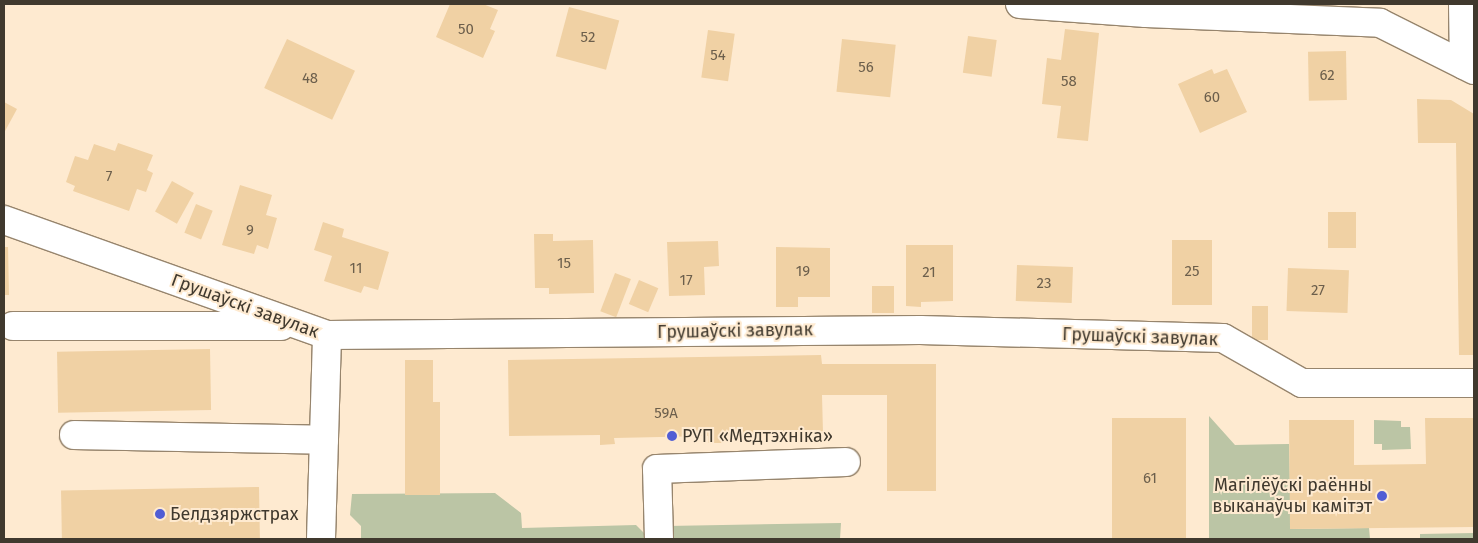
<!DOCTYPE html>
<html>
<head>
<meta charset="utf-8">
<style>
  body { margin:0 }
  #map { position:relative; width:1478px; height:543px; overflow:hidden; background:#feead0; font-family:"Fira Sans",sans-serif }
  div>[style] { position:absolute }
  .green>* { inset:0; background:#bbc5a5 }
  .building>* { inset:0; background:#f0d1a4; transform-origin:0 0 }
  .roads { filter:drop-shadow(1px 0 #97856d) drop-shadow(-1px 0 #97856d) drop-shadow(0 1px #97856d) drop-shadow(0 -1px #97856d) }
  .minor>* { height:28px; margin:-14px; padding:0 14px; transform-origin:14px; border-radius:14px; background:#fff }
  .dots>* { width:14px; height:14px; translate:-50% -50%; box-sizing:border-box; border:2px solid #feead0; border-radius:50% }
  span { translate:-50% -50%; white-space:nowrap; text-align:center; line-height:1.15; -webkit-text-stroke:4px #feead0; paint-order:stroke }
  .number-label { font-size:15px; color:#6c5f4c }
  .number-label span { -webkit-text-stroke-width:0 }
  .street-label { font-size:18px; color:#40392e }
  .poi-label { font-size:18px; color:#40392e }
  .left { translate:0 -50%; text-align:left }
  .right { translate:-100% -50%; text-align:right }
  .frame { position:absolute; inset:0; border:5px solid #40392e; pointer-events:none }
</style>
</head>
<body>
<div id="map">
  <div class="green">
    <div style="clip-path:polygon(1209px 416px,1235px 445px,1289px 444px,1291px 529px,1369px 528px,1370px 539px,1209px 539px)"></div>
    <div style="clip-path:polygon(1374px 420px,1401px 421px,1401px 427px,1410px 427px,1411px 449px,1382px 450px,1382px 444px,1374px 444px)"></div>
    <div style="clip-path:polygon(495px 493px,521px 513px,522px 528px,636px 525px,644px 533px,645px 539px,361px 539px,361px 526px,350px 515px,352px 494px)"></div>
    <div style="clip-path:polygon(841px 523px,840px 539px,667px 539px,667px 526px)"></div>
    <div style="clip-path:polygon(1474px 533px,1474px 539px,1420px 539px,1420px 534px)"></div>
  </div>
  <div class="building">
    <div style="clip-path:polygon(450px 4px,483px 4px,498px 10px,490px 29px,495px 31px,483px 58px,436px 37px)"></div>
    <div style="left:569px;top:7px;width:52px;height:51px;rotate:15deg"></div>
    <div style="clip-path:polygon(1065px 29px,1099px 33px,1088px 141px,1057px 138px,1061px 106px,1042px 104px,1047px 58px,1061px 60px)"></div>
    <div style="left:708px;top:30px;width:27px;height:48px;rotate:8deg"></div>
    <div style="left:968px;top:36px;width:29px;height:37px;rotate:8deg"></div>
    <div style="left:287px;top:39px;width:75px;height:54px;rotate:25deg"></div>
    <div style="left:842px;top:39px;width:54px;height:53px;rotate:6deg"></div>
    <div style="left:1346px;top:51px;width:49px;height:38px;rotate:89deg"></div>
    <div style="clip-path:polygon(1212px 69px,1214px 74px,1227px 69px,1247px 112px,1200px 133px,1178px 84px)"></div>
    <div style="clip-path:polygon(1417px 99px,1451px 100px,1474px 114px,1474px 355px,1459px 355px,1456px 143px,1418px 143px)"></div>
    <div style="clip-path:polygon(4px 102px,17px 109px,4px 133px)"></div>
    <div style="clip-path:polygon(118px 143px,153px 155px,147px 170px,153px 173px,146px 192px,137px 189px,129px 211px,73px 191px,75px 186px,66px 182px,75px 156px,88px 160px,94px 144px,115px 151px)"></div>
    <div style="left:172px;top:181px;width:25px;height:35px;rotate:29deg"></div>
    <div style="clip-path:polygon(240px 185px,272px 195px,266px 215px,277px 218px,268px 249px,257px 245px,254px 254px,222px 245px)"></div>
    <div style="left:196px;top:204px;width:18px;height:31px;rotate:22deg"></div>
    <div style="left:1328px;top:212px;width:28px;height:36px"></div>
    <div style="clip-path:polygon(323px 222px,344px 229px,342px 237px,389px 252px,378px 290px,364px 286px,361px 293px,324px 281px,332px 256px,314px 250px)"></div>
    <div style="clip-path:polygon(534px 234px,553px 234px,553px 241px,593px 240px,594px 293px,549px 294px,549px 288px,535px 288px)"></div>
    <div style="left:1172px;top:240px;width:40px;height:65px"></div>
    <div style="clip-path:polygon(718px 241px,719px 266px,704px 267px,705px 295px,669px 296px,667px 242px)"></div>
    <div style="clip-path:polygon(906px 245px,953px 245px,953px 301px,921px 302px,921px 307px,906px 306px)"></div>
    <div style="clip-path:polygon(4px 247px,8px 247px,9px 295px,4px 295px)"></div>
    <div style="clip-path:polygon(776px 247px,830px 248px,830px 297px,798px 297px,798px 307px,776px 307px)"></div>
    <div style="left:1017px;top:265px;width:56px;height:36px;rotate:2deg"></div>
    <div style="left:1288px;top:268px;width:61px;height:43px;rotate:2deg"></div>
    <div style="left:615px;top:273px;width:17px;height:41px;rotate:21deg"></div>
    <div style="left:639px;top:280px;width:21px;height:26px;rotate:23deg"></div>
    <div style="left:872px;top:286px;width:22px;height:27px"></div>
    <div style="left:1252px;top:306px;width:16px;height:34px"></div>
    <div style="left:210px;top:349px;width:61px;height:153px;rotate:89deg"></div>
    <div style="clip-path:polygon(821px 355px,822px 364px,936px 364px,936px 491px,887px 491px,887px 395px,822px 395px,823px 433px,727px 435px,727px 443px,708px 443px,708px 436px,614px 438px,615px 444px,600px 445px,600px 435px,509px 436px,508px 360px)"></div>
    <div style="clip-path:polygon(405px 360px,433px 360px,433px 402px,440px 402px,440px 495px,405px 495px)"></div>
    <div style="left:1186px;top:418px;width:121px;height:74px;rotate:90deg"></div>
    <div style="clip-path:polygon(1425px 418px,1474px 418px,1474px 527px,1290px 529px,1289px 420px,1354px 420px,1354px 465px,1426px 464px)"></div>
    <div style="left:259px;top:487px;width:52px;height:198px;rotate:89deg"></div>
  </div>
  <div class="roads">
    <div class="minor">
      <div style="left:1020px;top:4px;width:126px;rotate:4.1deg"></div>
      <div style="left:1146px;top:13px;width:234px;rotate:2.4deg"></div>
      <div style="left:1380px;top:23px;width:105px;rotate:26.6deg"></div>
      <div style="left:1463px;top:4px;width:61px;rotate:89.1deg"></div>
      <div style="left:4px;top:220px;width:343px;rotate:19.6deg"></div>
      <div style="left:327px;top:335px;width:593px;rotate:-0.48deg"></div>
      <div style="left:920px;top:330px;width:303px;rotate:1.5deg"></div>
      <div style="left:1223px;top:338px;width:91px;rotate:29.7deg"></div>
      <div style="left:1302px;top:383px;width:172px"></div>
      <div style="left:13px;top:326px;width:268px"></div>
      <div style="left:74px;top:435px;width:250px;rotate:1.1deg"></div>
      <div style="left:321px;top:539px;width:204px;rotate:-88.3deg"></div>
      <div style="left:659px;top:539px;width:70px;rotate:-91.6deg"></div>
      <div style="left:657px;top:469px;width:189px;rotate:-2.1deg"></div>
    </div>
  </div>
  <div class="dots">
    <div style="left:672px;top:436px;background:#515dd4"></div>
    <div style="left:1382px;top:496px;background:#515dd4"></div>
    <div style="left:160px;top:514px;background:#515dd4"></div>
  </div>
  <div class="number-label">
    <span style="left:466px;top:30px">50</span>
    <span style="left:588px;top:38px">52</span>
    <span style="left:718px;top:56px">54</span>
    <span style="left:866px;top:68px">56</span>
    <span style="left:1327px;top:76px">62</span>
    <span style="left:310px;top:79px">48</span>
    <span style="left:1069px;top:82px">58</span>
    <span style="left:1212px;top:98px">60</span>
    <span style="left:109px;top:177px">7</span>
    <span style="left:250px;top:231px">9</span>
    <span style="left:564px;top:264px">15</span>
    <span style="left:356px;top:269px">11</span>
    <span style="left:803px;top:272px">19</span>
    <span style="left:1192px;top:272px">25</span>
    <span style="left:929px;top:273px">21</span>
    <span style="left:686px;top:281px">17</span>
    <span style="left:1044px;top:284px">23</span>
    <span style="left:1318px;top:291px">27</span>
    <span style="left:666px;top:414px">59А</span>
    <span style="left:1150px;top:479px">61</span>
  </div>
  <div class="street-label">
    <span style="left:245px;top:306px;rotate:20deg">Грушаўскі завулак</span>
    <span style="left:735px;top:331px;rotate:-1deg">Грушаўскі завулак</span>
    <span style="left:1140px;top:337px;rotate:2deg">Грушаўскі завулак</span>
  </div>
  <div class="poi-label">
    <span class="left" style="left:682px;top:436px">РУП «Медтэхніка»</span>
    <span class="right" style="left:1372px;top:496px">Магілёўскі раённы<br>выканаўчы камітэт</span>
    <span class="left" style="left:170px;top:514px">Белдзяржстрах</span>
  </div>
  <div class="frame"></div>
</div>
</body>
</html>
